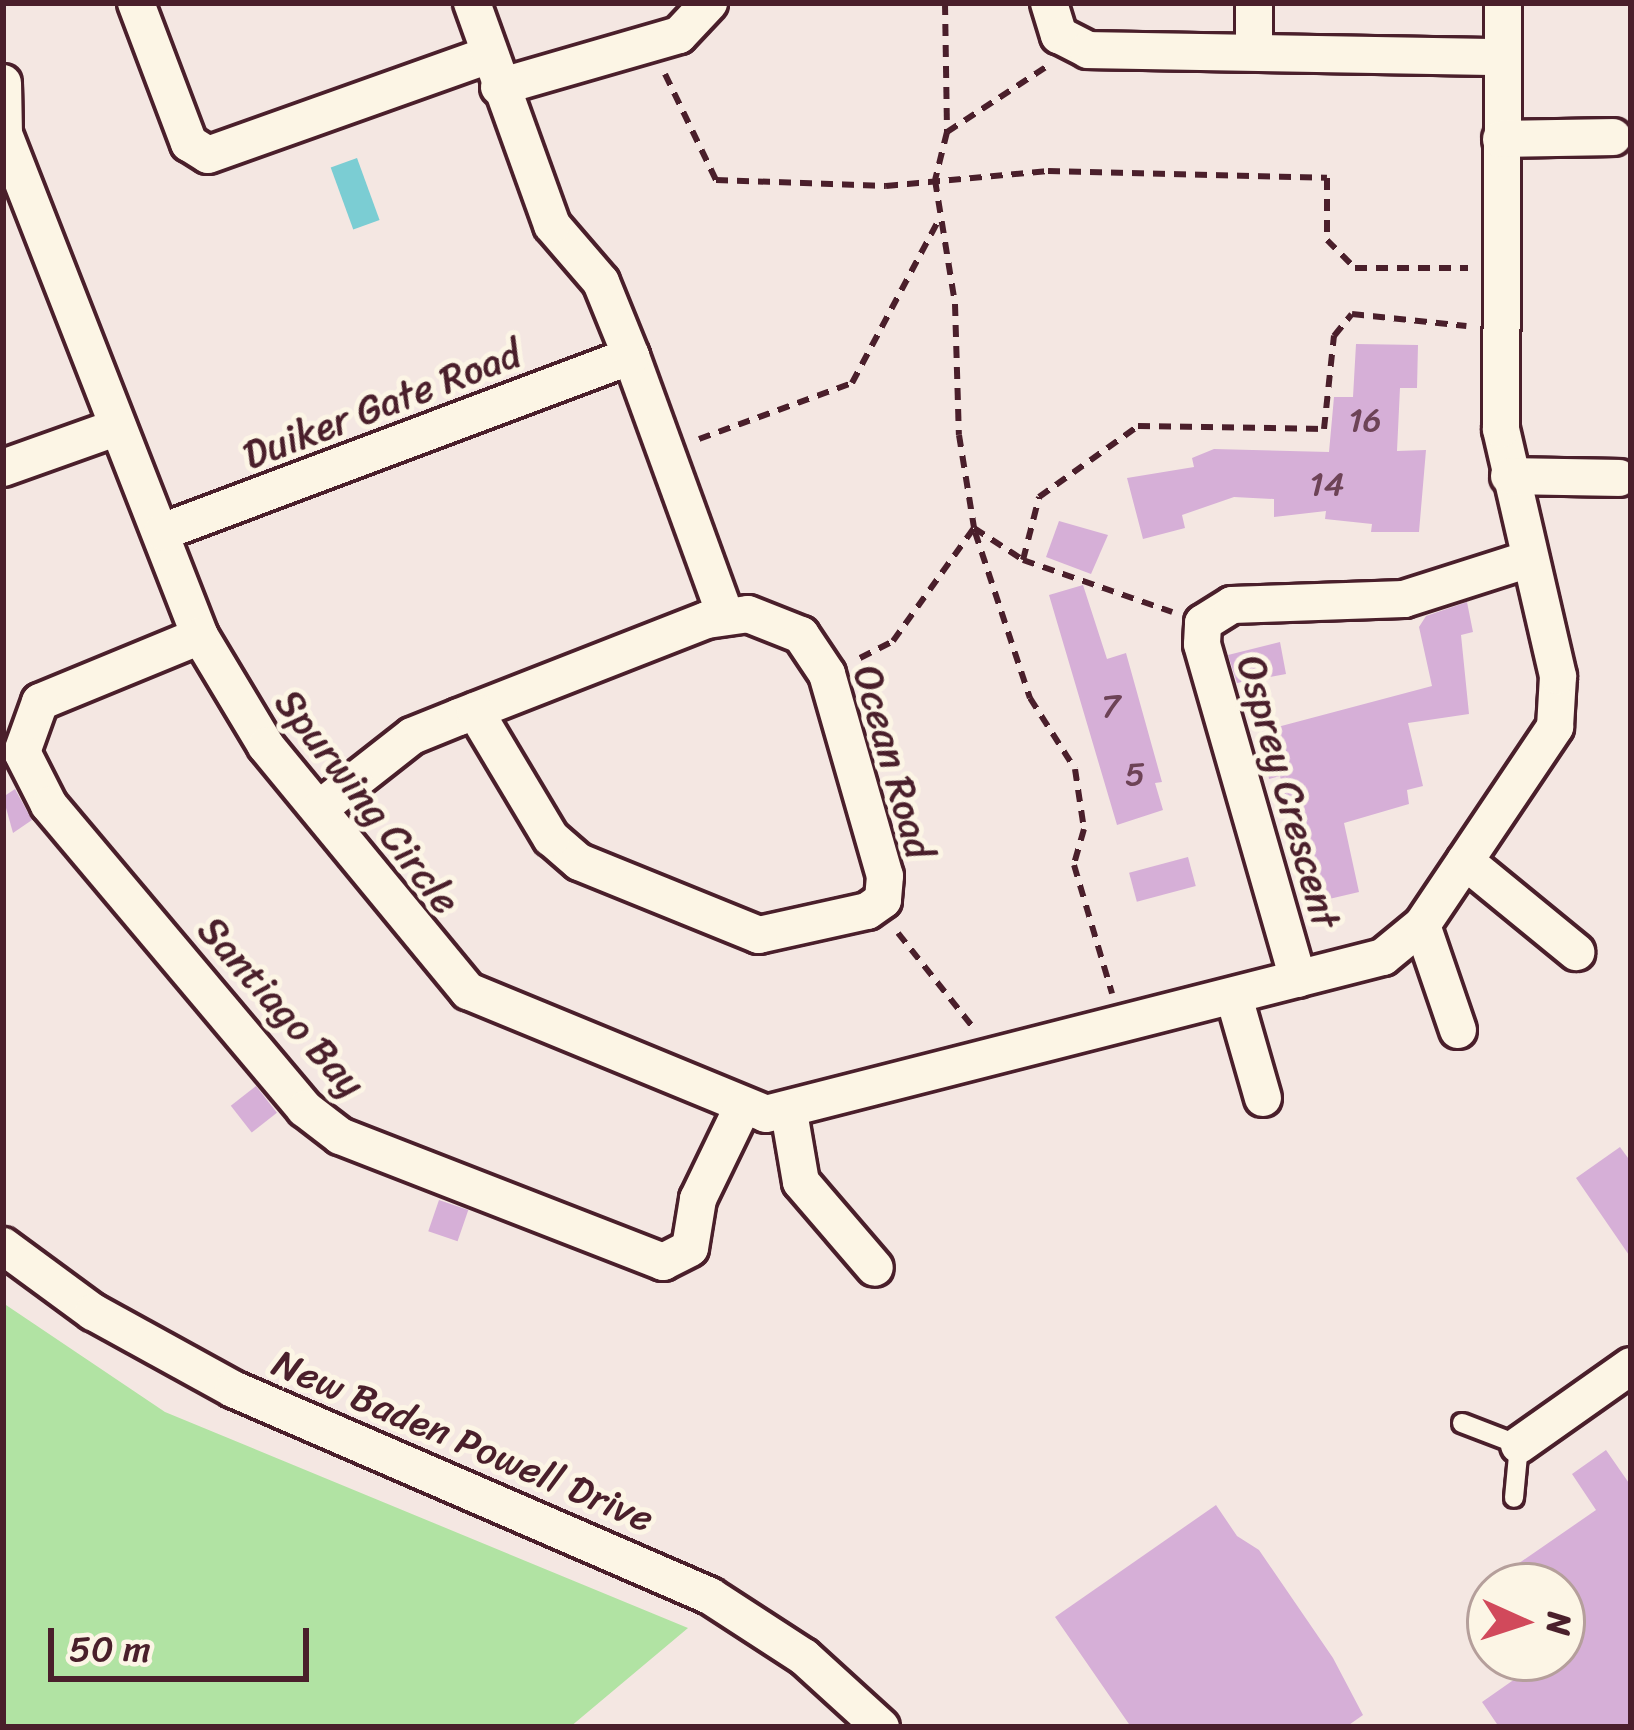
<!DOCTYPE html>
<html>
<head>
<meta charset="utf-8">
<style>
  body { margin:0 }
  #map { position:relative; width:1634px; height:1730px; overflow:hidden; background:#f4e7e2; font-family:Sriracha,sans-serif }
  div>[style] { position:absolute }
  .green>* { inset:0; background:#b1e3a3 }
  .water>* { inset:0; background:#7bcdd3; transform-origin:0 0 }
  .building>* { inset:0; background:#d6afd7; transform-origin:0 0 }
  .path>* { height:6px; margin-top:-3px; transform-origin:0; background:repeating-linear-gradient(90deg,#4a1f2b 0 12px,transparent 0 21px) }
  .roads { filter:drop-shadow(3px 0 #4a1f2b) drop-shadow(-3px 0 #4a1f2b) drop-shadow(0 3px #4a1f2b) drop-shadow(0 -3px #4a1f2b) }
  .lane>* { height:18px; margin:-9px; padding:0 9px; transform-origin:9px; border-radius:9px; background:#fcf5e5 }
  .street>* { height:36px; margin:-18px; padding:0 18px; transform-origin:18px; border-radius:18px; background:#fcf5e5 }
  span { translate:-50% -50%; white-space:nowrap; text-align:center; line-height:1.15; -webkit-text-stroke:10px #fcf5e5; paint-order:stroke }
  .number-label { font-size:33px; color:#6d4356 }
  .number-label span { -webkit-text-stroke-width:0 }
  .street-label { font-size:39px; color:#4a1f2b }
  .frame { position:absolute; inset:0; border:6px solid #4a1f2b; pointer-events:none }
  .north { position:absolute; left:1466px; top:1562px; width:120px; height:120px; box-sizing:border-box; background:#fcf5e5; border:3px solid #b59f9b; border-radius:50%; rotate:93deg; font-size:33px; font-weight:700; line-height:48px; text-align:center; color:#4a1f2b }
  .north::after { content:''; display:block; margin:auto; width:42px; height:54px; background:#d1495b; clip-path:polygon(50% 0,100% 100%,50% 72%,0 100%) }
  .scale { position:absolute; left:48px; top:1628px; width:261px; height:54px; box-sizing:border-box; border:6px solid #4a1f2b; border-top:0; padding-left:15px; font-size:36px; line-height:42px; white-space:nowrap; color:#4a1f2b; -webkit-text-stroke:9px #fcf5e5; paint-order:stroke }
</style>
</head>
<body>
<div id="map">
  <div class="green">
    <div style="clip-path:polygon(3px 1303px,165px 1412px,688px 1628px,570px 1727px,3px 1727px)"></div>
  </div>
  <div class="water">
    <div style="left:357px;top:158px;width:66px;height:28px;rotate:70deg"></div>
  </div>
  <div class="building">
    <div style="clip-path:polygon(1356px 344px,1418px 345px,1417px 388px,1400px 388px,1397px 451px,1426px 450px,1419px 532px,1371px 532px,1372px 524px,1325px 519px,1326px 511px,1274px 517px,1274px 499px,1234px 497px,1182px 515px,1185px 528px,1143px 539px,1127px 478px,1194px 467px,1192px 458px,1214px 449px,1329px 452px,1334px 397px,1353px 397px)"></div>
    <div style="clip-path:polygon(1059px 521px,1108px 535px,1091px 574px,1046px 557px)"></div>
    <div style="clip-path:polygon(1083px 585px,1107px 659px,1126px 653px,1162px 782px,1155px 783px,1163px 810px,1117px 825px,1049px 595px)"></div>
    <div style="clip-path:polygon(1467px 602px,1473px 632px,1461px 635px,1469px 714px,1408px 723px,1423px 786px,1407px 790px,1409px 804px,1344px 823px,1359px 892px,1312px 903px,1280px 776px,1269px 779px,1262px 731px,1432px 686px,1419px 627px,1426px 616px)"></div>
    <div style="clip-path:polygon(1280px 642px,1286px 674px,1237px 683px,1228px 655px)"></div>
    <div style="clip-path:polygon(15px 789px,32px 820px,13px 833px,3px 797px)"></div>
    <div style="left:1188px;top:857px;width:30px;height:61px;rotate:75deg"></div>
    <div style="left:256px;top:1086px;width:34px;height:32px;rotate:52deg"></div>
    <div style="clip-path:polygon(1620px 1147px,1631px 1162px,1631px 1258px,1576px 1178px)"></div>
    <div style="left:439px;top:1200px;width:31px;height:33px;rotate:19deg"></div>
    <div style="clip-path:polygon(1606px 1450px,1631px 1486px,1631px 1727px,1499px 1727px,1482px 1702px,1545px 1658px,1562px 1658px,1562px 1586px,1486px 1586px,1596px 1510px,1572px 1474px)"></div>
    <div style="clip-path:polygon(1216px 1505px,1237px 1536px,1259px 1550px,1333px 1658px,1363px 1715px,1346px 1727px,1131px 1727px,1055px 1617px)"></div>
  </div>
  <div class="path">
    <div style="left:945px;top:3px;width:129px;rotate:89.1deg"></div>
    <div style="left:947px;top:132px;width:49px;rotate:104deg"></div>
    <div style="left:935px;top:180px;width:126px;rotate:80.8deg"></div>
    <div style="left:955px;top:304px;width:131px;rotate:88.3deg"></div>
    <div style="left:959px;top:435px;width:94px;rotate:80.8deg"></div>
    <div style="left:974px;top:528px;width:59px;rotate:33.1deg"></div>
    <div style="left:1023px;top:560px;width:158px;rotate:19.2deg"></div>
    <div style="left:665px;top:74px;width:118px;rotate:64.3deg"></div>
    <div style="left:716px;top:180px;width:170px;rotate:2deg"></div>
    <div style="left:886px;top:186px;width:163px;rotate:-5.3deg"></div>
    <div style="left:1048px;top:171px;width:279px;rotate:1.4deg"></div>
    <div style="left:1327px;top:178px;width:62px;rotate:90deg"></div>
    <div style="left:1327px;top:240px;width:40px;rotate:45deg"></div>
    <div style="left:1355px;top:268px;width:113px"></div>
    <div style="left:947px;top:132px;width:122px;rotate:-33.3deg"></div>
    <div style="left:699px;top:439px;width:163px;rotate:-20.1deg"></div>
    <div style="left:852px;top:383px;width:183px;rotate:-62deg"></div>
    <div style="left:975px;top:532px;width:175px;rotate:71.7deg"></div>
    <div style="left:1030px;top:698px;width:84px;rotate:57.6deg"></div>
    <div style="left:1075px;top:769px;width:61px;rotate:81.5deg"></div>
    <div style="left:1084px;top:829px;width:37px;rotate:106deg"></div>
    <div style="left:1074px;top:865px;width:134px;rotate:73.5deg"></div>
    <div style="left:1023px;top:560px;width:65px;rotate:-75.7deg"></div>
    <div style="left:1039px;top:497px;width:122px;rotate:-35.6deg"></div>
    <div style="left:1138px;top:426px;width:186px;rotate:0.9deg"></div>
    <div style="left:1324px;top:429px;width:94px;rotate:-83.9deg"></div>
    <div style="left:1334px;top:336px;width:28px;rotate:-51deg"></div>
    <div style="left:1352px;top:314px;width:115px;rotate:6deg"></div>
    <div style="left:860px;top:658px;width:37px;rotate:-27deg"></div>
    <div style="left:893px;top:641px;width:139px;rotate:-54.4deg"></div>
    <div style="left:898px;top:933px;width:119px;rotate:51.5deg"></div>
  </div>
  <div class="roads">
    <div class="lane">
      <div style="left:1462px;top:1423px;width:61px;rotate:21.1deg"></div>
      <div style="left:1519px;top:1445px;width:53px;rotate:95.4deg"></div>
    </div>
    <div class="street">
      <div style="left:136px;top:3px;width:150px;rotate:69.3deg"></div>
      <div style="left:189px;top:143px;width:22px;rotate:32deg"></div>
      <div style="left:208px;top:155px;width:298px;rotate:-19.6deg"></div>
      <div style="left:1049px;top:3px;width:34px;rotate:73deg"></div>
      <div style="left:1059px;top:35px;width:33px;rotate:27deg"></div>
      <div style="left:1088px;top:50px;width:414px;rotate:1deg"></div>
      <div style="left:1254px;top:52px;width:49px;rotate:-90deg"></div>
      <div style="left:3px;top:83px;width:51px;rotate:88.9deg"></div>
      <div style="left:4px;top:134px;width:539px;rotate:68.67deg"></div>
      <div style="left:200px;top:636px;width:128px;rotate:59deg"></div>
      <div style="left:266px;top:746px;width:318px;rotate:50.5deg"></div>
      <div style="left:468px;top:991px;width:322px;rotate:22.4deg"></div>
      <div style="left:766px;top:1114px;width:637px;rotate:-14.28deg"></div>
      <div style="left:1383px;top:957px;width:50px;rotate:-39.4deg"></div>
      <div style="left:1422px;top:925px;width:239px;rotate:-56.1deg"></div>
      <div style="left:1555px;top:727px;width:51px;rotate:-86.6deg"></div>
      <div style="left:1558px;top:676px;width:253px;rotate:-103deg"></div>
      <div style="left:1501px;top:429px;width:426px;rotate:-89.7deg"></div>
      <div style="left:499px;top:87px;width:187px;rotate:-16.1deg"></div>
      <div style="left:679px;top:35px;width:44px;rotate:-46.8deg"></div>
      <div style="left:1501px;top:139px;width:112px;rotate:-1deg"></div>
      <div style="left:631px;top:356px;width:275px;rotate:70deg"></div>
      <div style="left:3px;top:468px;width:122px;rotate:-19.6deg"></div>
      <div style="left:1509px;top:476px;width:110px;rotate:1deg"></div>
      <div style="left:162px;top:532px;width:501px;rotate:-20.57deg"></div>
      <div style="left:631px;top:356px;width:80px;rotate:-112.1deg"></div>
      <div style="left:601px;top:282px;width:75px;rotate:-130.7deg"></div>
      <div style="left:552px;top:225px;width:236px;rotate:-109.8deg"></div>
      <div style="left:200px;top:636px;width:173px;rotate:157.6deg"></div>
      <div style="left:40px;top:702px;width:53px;rotate:109.8deg"></div>
      <div style="left:22px;top:752px;width:59px;rotate:63deg"></div>
      <div style="left:49px;top:805px;width:397px;rotate:49.9deg"></div>
      <div style="left:305px;top:1109px;width:44px;rotate:37.6deg"></div>
      <div style="left:340px;top:1136px;width:347px;rotate:21.3deg"></div>
      <div style="left:663px;top:1262px;width:30px;rotate:-27deg"></div>
      <div style="left:690px;top:1248px;width:50px;rotate:-80.7deg"></div>
      <div style="left:698px;top:1199px;width:101px;rotate:-64.2deg"></div>
      <div style="left:319px;top:809px;width:118px;rotate:-38.1deg"></div>
      <div style="left:412px;top:736px;width:51px;rotate:-22deg"></div>
      <div style="left:459px;top:717px;width:266px;rotate:-21.4deg"></div>
      <div style="left:707px;top:620px;width:41px;rotate:-8.3deg"></div>
      <div style="left:748px;top:614px;width:57px;rotate:21.6deg"></div>
      <div style="left:801px;top:635px;width:47px;rotate:56.3deg"></div>
      <div style="left:827px;top:674px;width:210px;rotate:74deg"></div>
      <div style="left:885px;top:876px;width:24px;rotate:95deg"></div>
      <div style="left:883px;top:900px;width:19px;rotate:145deg"></div>
      <div style="left:867px;top:911px;width:111px;rotate:167.5deg"></div>
      <div style="left:759px;top:935px;width:194px;rotate:-157.9deg"></div>
      <div style="left:579px;top:862px;width:37px;rotate:-139deg"></div>
      <div style="left:551px;top:838px;width:148px;rotate:-120.9deg"></div>
      <div style="left:1465px;top:861px;width:144px;rotate:39.3deg"></div>
      <div style="left:1422px;top:925px;width:111px;rotate:71.1deg"></div>
      <div style="left:1298px;top:979px;width:348px;rotate:-106deg"></div>
      <div style="left:1202px;top:644px;width:21px;rotate:-87deg"></div>
      <div style="left:1203px;top:623px;width:34px;rotate:-32deg"></div>
      <div style="left:1232px;top:605px;width:172px;rotate:-2deg"></div>
      <div style="left:1404px;top:599px;width:131px;rotate:-17.7deg"></div>
      <div style="left:1234px;top:997px;width:105px;rotate:74deg"></div>
      <div style="left:789px;top:1112px;width:71px;rotate:80.3deg"></div>
      <div style="left:801px;top:1182px;width:113px;rotate:49.3deg"></div>
      <div style="left:3px;top:1246px;width:112px;rotate:36.3deg"></div>
      <div style="left:93px;top:1312px;width:160px;rotate:28.8deg"></div>
      <div style="left:233px;top:1389px;width:520px;rotate:23.46deg"></div>
      <div style="left:710px;top:1596px;width:112px;rotate:33deg"></div>
      <div style="left:804px;top:1657px;width:104px;rotate:42.3deg"></div>
      <div style="left:1519px;top:1445px;width:137px;rotate:-35.2deg"></div>
    </div>
  </div>
  <div class="number-label">
    <span style="left:1365px;top:421px">16</span>
    <span style="left:1327px;top:485px">14</span>
    <span style="left:1111px;top:707px">7</span>
    <span style="left:1135px;top:775px">5</span>
  </div>
  <div class="street-label">
    <span style="left:382px;top:405px;rotate:-21deg">Duiker Gate Road</span>
    <span style="left:893px;top:762px;rotate:74deg">Ocean Road</span>
    <span style="left:1288px;top:792px;rotate:74deg">Osprey Crescent</span>
    <span style="left:367px;top:802px;rotate:52deg">Spurwing Circle</span>
    <span style="left:281px;top:1007px;rotate:48deg">Santiago Bay</span>
    <span style="left:463px;top:1441px;rotate:23deg">New Baden Powell Drive</span>
  </div>
  <div class="frame"></div>
  <div class="north">N</div>
  <div class="scale">50 m</div>
</div>
</body>
</html>
